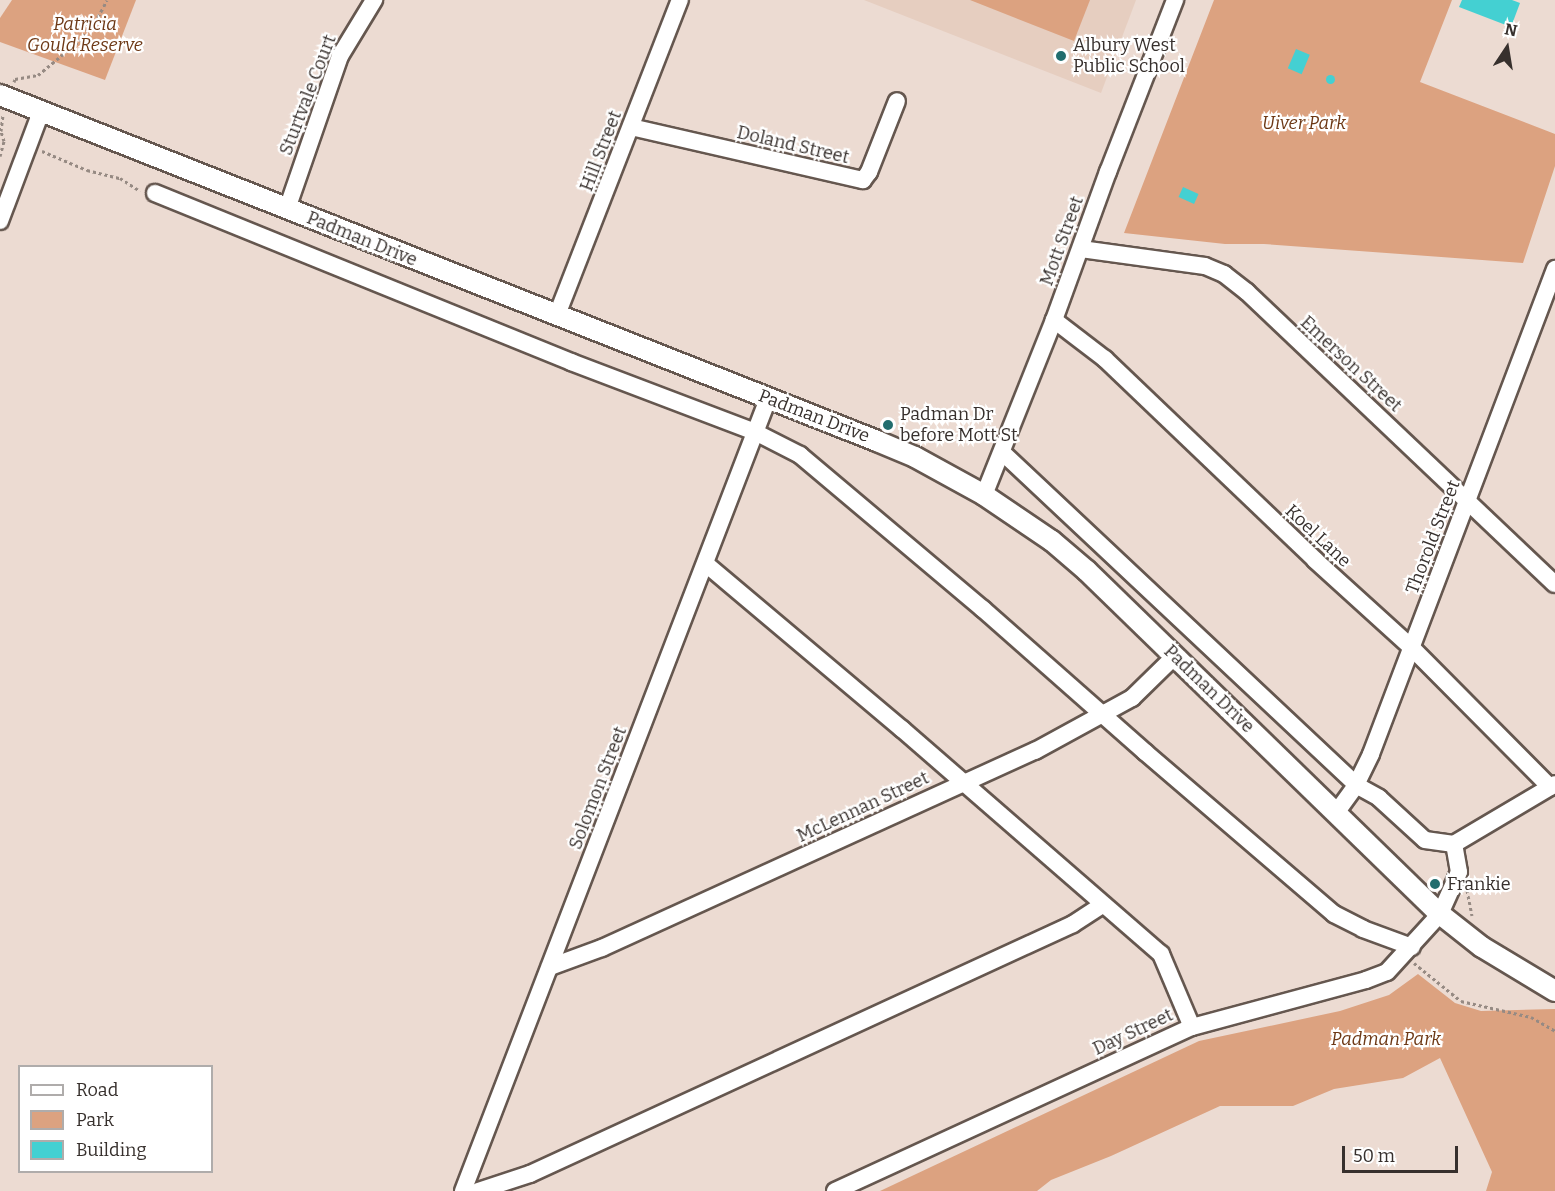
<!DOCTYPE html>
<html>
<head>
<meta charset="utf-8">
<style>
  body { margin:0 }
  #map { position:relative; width:1555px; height:1191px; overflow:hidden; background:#ecdbd2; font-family:Bitter,serif }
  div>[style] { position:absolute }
  .built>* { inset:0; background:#e6cec0 }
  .green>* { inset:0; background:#dca280 }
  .building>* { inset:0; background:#44d0d2; transform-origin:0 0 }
  .round { border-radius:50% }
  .path>* { height:3px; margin-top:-1.5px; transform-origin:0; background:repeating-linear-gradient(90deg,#968a83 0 3px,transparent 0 6px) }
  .roads { filter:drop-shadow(2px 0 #65574f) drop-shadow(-2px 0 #65574f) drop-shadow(0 2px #65574f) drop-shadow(0 -2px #65574f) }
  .minor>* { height:16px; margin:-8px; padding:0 8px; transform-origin:8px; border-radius:8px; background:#fff }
  .major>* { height:20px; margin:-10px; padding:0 10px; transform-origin:10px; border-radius:10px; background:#fff }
  .dots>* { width:16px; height:16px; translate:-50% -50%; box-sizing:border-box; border:3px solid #fff; border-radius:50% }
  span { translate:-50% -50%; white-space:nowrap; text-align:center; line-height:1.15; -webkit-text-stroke:4.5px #fff; paint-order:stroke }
  .park-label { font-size:18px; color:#6d3815; font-style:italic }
  .poi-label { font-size:18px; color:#37302d }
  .left { translate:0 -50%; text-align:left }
  .street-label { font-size:18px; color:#37302d }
  .legend { position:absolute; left:18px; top:1065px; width:195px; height:108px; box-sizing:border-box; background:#fff; border:2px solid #afacab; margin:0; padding:8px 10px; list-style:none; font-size:18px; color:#37302d }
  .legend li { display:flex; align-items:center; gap:12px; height:30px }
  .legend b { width:30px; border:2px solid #afacab }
  .north { position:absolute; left:1477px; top:18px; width:60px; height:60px; -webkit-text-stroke:4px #fff; paint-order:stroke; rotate:12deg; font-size:16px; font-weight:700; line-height:24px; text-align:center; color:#37302d }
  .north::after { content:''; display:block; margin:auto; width:21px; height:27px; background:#37302d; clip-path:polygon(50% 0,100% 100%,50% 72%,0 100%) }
  .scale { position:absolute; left:1342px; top:1146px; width:116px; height:27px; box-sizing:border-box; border:3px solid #37302d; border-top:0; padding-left:8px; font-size:18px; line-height:21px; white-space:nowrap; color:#37302d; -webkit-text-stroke:4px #fff; paint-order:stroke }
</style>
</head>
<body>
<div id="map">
  <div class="built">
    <div style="clip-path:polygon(864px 0,1136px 0,1101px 93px)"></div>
  </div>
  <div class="green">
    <div style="clip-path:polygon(12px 0,136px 0,105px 80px,0 42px,0 18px)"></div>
    <div style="clip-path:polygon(970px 0,1090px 0,1074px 41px)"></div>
    <div style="clip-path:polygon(1214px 0,1452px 0,1420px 82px,1555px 134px,1555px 166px,1523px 263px,1264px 244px,1225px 244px,1124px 233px)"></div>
    <div style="clip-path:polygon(1418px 974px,1455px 1003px,1481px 1011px,1555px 1009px,1555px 1191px,1486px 1191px,1492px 1172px,1440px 1058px,1403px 1078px,1334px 1089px,1293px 1106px,1220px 1106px,1111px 1156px,1051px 1180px,1037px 1191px,880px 1191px,1199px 1041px,1340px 1011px,1389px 995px)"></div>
  </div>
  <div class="building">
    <div style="clip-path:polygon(1462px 0,1512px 0,1520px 3px,1511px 27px,1459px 7px)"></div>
    <div style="left:1296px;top:49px;width:15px;height:21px;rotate:23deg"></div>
    <div class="round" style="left:1325.5px;top:74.5px;width:9px;height:9px"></div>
    <div style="left:1183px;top:187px;width:17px;height:11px;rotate:24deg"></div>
  </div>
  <div class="path">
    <div style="left:14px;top:82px;width:3px;rotate:-72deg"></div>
    <div style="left:15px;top:79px;width:23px;rotate:-10deg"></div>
    <div style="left:38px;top:75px;width:53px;rotate:-39.7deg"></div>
    <div style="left:79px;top:41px;width:31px;rotate:-52deg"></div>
    <div style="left:98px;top:17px;width:19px;rotate:-62deg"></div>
    <div style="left:42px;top:151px;width:49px;rotate:22.9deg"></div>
    <div style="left:87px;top:170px;width:34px;rotate:14deg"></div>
    <div style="left:120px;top:178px;width:24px;rotate:33deg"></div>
    <div style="left:0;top:156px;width:16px;rotate:-75deg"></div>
    <div style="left:4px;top:141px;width:10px;rotate:-107deg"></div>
    <div style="left:1px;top:131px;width:17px;rotate:-83deg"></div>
    <div style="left:1467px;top:890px;width:26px;rotate:79deg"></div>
    <div style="left:1414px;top:963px;width:60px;rotate:39deg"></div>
    <div style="left:1461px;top:1001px;width:72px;rotate:12.9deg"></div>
    <div style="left:1531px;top:1017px;width:28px;rotate:30deg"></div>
  </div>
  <div class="roads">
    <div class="minor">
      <div style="left:631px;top:127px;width:238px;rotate:12.9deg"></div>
      <div style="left:863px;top:180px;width:10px;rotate:-53deg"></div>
      <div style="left:869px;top:172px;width:76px;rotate:-68.5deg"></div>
      <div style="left:155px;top:193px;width:449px;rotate:22.1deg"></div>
      <div style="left:571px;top:362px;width:197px;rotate:20.8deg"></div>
      <div style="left:755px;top:432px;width:51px;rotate:27.1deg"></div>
      <div style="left:800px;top:455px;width:239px;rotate:40.1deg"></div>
      <div style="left:983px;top:609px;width:216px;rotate:41.4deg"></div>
      <div style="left:1145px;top:752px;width:249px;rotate:40.6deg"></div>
      <div style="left:1334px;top:914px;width:33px;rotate:27deg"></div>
      <div style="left:1363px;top:929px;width:52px;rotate:20.2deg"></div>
      <div style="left:287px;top:209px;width:162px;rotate:-70.9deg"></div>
      <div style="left:340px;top:56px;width:66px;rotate:-58.7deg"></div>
      <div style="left:0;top:221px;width:116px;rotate:-69.4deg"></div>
      <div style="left:1081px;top:249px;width:125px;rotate:7.8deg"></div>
      <div style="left:1205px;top:266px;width:21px;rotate:23deg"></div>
      <div style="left:1224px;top:274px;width:29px;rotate:38deg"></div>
      <div style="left:1247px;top:292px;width:424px;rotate:43.5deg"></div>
      <div style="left:557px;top:315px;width:338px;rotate:-68.7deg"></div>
      <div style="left:1054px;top:320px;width:64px;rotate:37.4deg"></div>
      <div style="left:1105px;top:359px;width:291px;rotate:43.7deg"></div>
      <div style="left:1315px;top:560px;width:131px;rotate:42.2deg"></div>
      <div style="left:1412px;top:648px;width:196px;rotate:45.2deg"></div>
      <div style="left:1003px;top:453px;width:485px;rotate:43.2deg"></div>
      <div style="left:1356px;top:785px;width:26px;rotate:29deg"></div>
      <div style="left:1379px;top:798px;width:62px;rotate:42.4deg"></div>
      <div style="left:1425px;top:840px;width:29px;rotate:8deg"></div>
      <div style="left:984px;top:495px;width:188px;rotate:-68.2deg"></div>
      <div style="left:1054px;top:320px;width:158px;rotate:-70deg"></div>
      <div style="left:1108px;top:172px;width:185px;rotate:-68.7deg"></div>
      <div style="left:706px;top:564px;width:256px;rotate:40.1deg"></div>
      <div style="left:902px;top:729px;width:343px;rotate:41deg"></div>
      <div style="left:1161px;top:954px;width:79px;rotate:67deg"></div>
      <div style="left:1336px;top:813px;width:34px;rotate:-54deg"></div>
      <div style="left:1356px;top:785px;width:34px;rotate:-64deg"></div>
      <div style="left:1371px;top:754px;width:519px;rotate:-69.22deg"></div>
      <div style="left:1454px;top:844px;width:117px;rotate:-30.7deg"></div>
      <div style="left:550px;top:967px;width:55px;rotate:-20.1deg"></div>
      <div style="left:602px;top:948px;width:476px;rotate:-24.5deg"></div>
      <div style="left:1035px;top:751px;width:111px;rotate:-28.7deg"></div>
      <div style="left:1132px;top:698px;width:60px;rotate:-44.3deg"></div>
      <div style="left:463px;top:1191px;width:849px;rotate:-68.94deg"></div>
      <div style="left:478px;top:1191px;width:55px;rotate:-18.1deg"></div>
      <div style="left:530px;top:1174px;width:598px;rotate:-24.72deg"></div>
      <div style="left:1073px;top:924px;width:35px;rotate:-33deg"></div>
      <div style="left:835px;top:1191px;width:393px;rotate:-24.7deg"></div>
      <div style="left:1192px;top:1027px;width:180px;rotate:-15.1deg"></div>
      <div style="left:1366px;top:980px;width:22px;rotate:-21deg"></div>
      <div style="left:1387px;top:972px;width:79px;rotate:-47.6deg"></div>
      <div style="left:1440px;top:914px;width:46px;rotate:-65.7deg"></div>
      <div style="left:1459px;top:872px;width:28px;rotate:-100deg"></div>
    </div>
    <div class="major">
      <div style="left:0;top:95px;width:943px;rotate:21.53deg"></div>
      <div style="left:877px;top:441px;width:41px;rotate:22.8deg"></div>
      <div style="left:915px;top:457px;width:79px;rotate:28.8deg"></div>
      <div style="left:984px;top:495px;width:82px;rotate:34.1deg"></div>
      <div style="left:1052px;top:541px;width:46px;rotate:40.6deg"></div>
      <div style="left:1087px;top:571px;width:492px;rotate:44.2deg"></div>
      <div style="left:1440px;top:914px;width:53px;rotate:38.2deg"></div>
      <div style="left:1482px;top:947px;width:85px;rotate:31.1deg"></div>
    </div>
  </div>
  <div class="dots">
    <div style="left:1061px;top:56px;background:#226d6e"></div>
    <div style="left:888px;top:425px;background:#226d6e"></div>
    <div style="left:1435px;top:884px;background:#226d6e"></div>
  </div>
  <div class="park-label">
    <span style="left:85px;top:35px">Patricia<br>Gould Reserve</span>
    <span style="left:1304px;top:123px">Uiver Park</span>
    <span style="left:1386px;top:1039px">Padman Park</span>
  </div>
  <div class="poi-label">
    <span class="left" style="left:1073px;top:56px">Albury West<br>Public School</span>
    <span class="left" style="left:900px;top:425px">Padman Dr<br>before Mott St</span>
    <span class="left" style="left:1447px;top:884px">Frankie</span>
  </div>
  <div class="street-label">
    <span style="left:308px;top:95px;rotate:-69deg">Sturtvale Court</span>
    <span style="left:793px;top:145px;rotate:13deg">Doland Street</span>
    <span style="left:601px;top:151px;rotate:-69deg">Hill Street</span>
    <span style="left:362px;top:239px;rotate:22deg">Padman Drive</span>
    <span style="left:1062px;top:241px;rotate:-70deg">Mott Street</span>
    <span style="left:1351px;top:364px;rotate:43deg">Emerson Street</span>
    <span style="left:814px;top:416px;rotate:21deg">Padman Drive</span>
    <span style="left:1318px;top:536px;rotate:43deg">Koel Lane</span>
    <span style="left:1433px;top:537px;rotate:-69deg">Thorold Street</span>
    <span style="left:1209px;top:689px;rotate:44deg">Padman Drive</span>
    <span style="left:598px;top:788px;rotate:-69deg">Solomon Street</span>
    <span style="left:863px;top:807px;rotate:-25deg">McLennan Street</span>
    <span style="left:1133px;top:1032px;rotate:-25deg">Day Street</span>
  </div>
  <ul class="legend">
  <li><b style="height:8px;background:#fff"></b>Road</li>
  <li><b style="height:16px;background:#dca280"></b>Park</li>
  <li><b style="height:16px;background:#44d0d2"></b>Building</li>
  </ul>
  <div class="north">N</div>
  <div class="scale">50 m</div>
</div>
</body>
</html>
